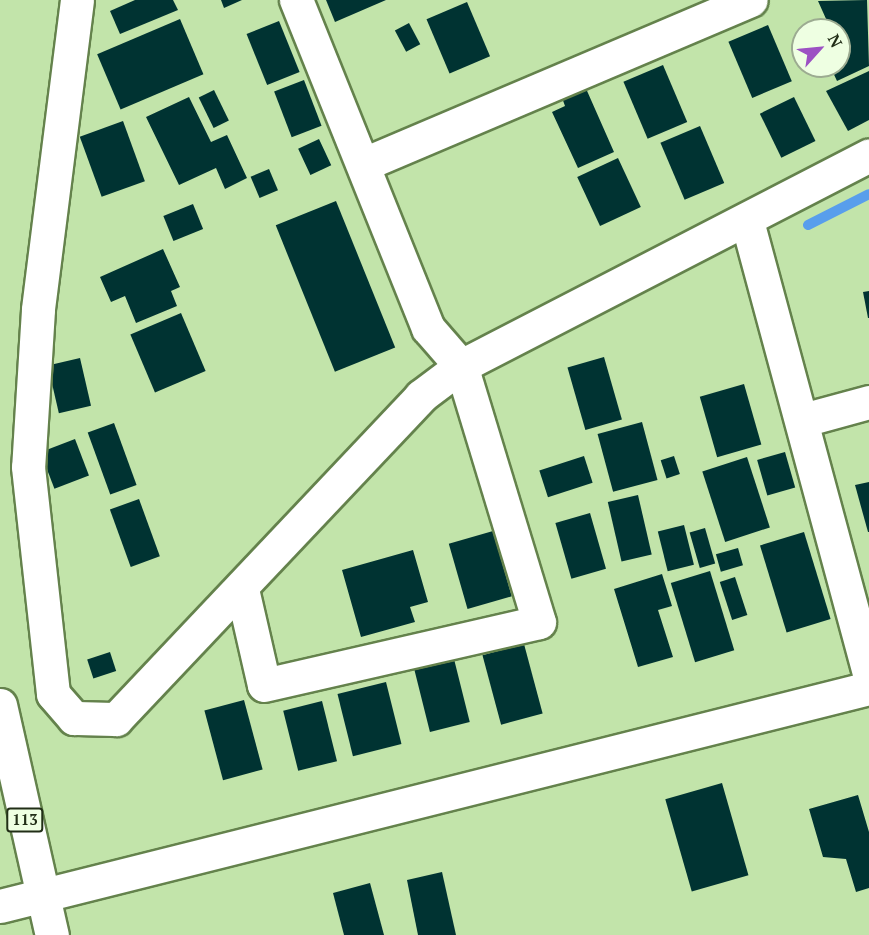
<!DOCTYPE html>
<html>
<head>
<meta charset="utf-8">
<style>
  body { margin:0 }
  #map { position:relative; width:869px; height:935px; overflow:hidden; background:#c2e4aa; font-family:"PT Serif",serif }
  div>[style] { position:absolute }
  .stream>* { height:10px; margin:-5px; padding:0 5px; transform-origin:5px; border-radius:5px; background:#589eec }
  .building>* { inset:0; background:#003332; transform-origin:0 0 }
  .roads { filter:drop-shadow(2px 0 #64824c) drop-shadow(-2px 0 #64824c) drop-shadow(0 2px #64824c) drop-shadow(0 -2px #64824c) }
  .street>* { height:33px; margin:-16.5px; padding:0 16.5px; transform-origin:16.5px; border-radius:16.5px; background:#fff }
  .secondary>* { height:33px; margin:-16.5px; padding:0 16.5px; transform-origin:16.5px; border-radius:16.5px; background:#fff }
  .highway>* { height:33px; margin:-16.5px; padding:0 16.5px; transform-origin:16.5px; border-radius:16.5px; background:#fff }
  span { translate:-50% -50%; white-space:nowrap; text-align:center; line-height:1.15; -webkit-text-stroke:6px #eeffe2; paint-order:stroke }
  .shield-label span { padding:2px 4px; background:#eeffe2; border:2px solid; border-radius:4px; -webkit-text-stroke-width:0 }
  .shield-label { font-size:15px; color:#212e17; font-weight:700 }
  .north { position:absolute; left:791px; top:18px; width:60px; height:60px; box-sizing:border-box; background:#eeffe2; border:2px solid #9cab91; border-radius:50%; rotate:63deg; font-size:16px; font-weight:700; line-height:24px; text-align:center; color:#212e17 }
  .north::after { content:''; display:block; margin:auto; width:21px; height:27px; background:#9c51c3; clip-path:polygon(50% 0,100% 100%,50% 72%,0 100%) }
</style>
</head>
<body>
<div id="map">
  <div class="stream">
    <div style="left:808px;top:225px;width:68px;rotate:-26.9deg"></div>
  </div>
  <div class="building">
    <div style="clip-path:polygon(135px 0,173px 0,178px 10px,120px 34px,110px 11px)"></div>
    <div style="clip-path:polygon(221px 0,242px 0,224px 8px)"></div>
    <div style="clip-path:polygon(326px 0,386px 0,335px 22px)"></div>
    <div style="clip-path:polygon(867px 0,869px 66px,837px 81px,830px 66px,839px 66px,839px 30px,831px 30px,818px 1px)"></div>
    <div style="left:467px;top:2px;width:59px;height:44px;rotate:67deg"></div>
    <div style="left:180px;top:19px;width:60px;height:90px;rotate:67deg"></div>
    <div style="left:279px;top:21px;width:55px;height:35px;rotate:68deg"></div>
    <div style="left:409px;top:23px;width:24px;height:16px;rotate:62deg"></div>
    <div style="left:768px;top:25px;width:61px;height:43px;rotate:67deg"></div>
    <div style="left:663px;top:65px;width:62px;height:43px;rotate:67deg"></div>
    <div style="clip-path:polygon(869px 71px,869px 120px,848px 131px,826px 91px)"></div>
    <div style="left:304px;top:80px;width:49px;height:32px;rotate:69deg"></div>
    <div style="clip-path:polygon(584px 84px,614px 152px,578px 168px,552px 112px,565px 106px,561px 95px)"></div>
    <div style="left:214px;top:90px;width:34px;height:17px;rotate:64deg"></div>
    <div style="clip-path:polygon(189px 97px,211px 142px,227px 135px,247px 178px,225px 189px,216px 168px,179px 185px,146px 117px)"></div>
    <div style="left:794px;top:97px;width:49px;height:38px;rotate:64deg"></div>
    <div style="left:123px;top:121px;width:64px;height:46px;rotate:70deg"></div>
    <div style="left:700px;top:126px;width:62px;height:43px;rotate:67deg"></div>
    <div style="left:319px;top:139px;width:29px;height:23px;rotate:65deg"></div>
    <div style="left:618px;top:158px;width:54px;height:45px;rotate:65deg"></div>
    <div style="left:269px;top:169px;width:23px;height:20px;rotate:67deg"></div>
    <div style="left:336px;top:201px;width:158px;height:65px;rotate:68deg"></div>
    <div style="left:193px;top:204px;width:27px;height:32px;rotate:68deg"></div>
    <div style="clip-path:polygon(163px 249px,180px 287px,171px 291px,177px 306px,136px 323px,125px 296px,111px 302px,100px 277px)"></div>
    <div style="clip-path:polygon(869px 291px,869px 318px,868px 318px,863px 292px)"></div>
    <div style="left:181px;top:313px;width:63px;height:55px;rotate:67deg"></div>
    <div style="left:604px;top:357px;width:65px;height:38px;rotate:74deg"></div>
    <div style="left:80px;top:358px;width:49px;height:33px;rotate:77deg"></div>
    <div style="left:744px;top:384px;width:63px;height:46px;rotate:74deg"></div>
    <div style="left:642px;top:422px;width:60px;height:46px;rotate:75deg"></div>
    <div style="left:114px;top:423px;width:66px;height:28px;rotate:70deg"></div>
    <div style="left:75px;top:439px;width:39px;height:37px;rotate:69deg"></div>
    <div style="left:785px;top:452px;width:37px;height:29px;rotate:74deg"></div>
    <div style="left:584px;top:456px;width:28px;height:47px;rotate:72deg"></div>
    <div style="left:674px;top:456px;width:19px;height:14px;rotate:72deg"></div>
    <div style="left:747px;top:457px;width:74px;height:47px;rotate:72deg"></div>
    <div style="clip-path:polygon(869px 482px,869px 532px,868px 532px,855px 485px)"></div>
    <div style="left:638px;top:495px;width:61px;height:31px;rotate:77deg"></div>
    <div style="left:139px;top:499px;width:61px;height:31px;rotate:70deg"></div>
    <div style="left:590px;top:513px;width:58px;height:36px;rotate:74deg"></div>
    <div style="left:684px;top:525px;width:41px;height:27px;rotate:76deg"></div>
    <div style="left:705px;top:528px;width:37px;height:16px;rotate:74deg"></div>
    <div style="left:493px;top:531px;width:68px;height:46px;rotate:74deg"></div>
    <div style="left:804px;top:532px;width:91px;height:46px;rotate:73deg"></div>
    <div style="left:738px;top:548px;width:18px;height:23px;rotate:74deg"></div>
    <div style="clip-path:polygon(413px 550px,428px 602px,410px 607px,415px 622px,361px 637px,342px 570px)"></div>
    <div style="left:710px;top:571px;width:83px;height:41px;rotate:73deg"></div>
    <div style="clip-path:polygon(662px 574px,672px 606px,658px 610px,673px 657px,638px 667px,614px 589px)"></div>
    <div style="left:735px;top:577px;width:40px;height:16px;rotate:72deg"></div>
    <div style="left:524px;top:644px;width:72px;height:43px;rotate:75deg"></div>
    <div style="left:110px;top:652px;width:20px;height:24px;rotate:72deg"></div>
    <div style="left:454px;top:659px;width:65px;height:41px;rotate:76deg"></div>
    <div style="left:386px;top:682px;width:64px;height:50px;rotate:76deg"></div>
    <div style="left:244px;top:700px;width:72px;height:41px;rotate:75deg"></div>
    <div style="left:322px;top:701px;width:62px;height:40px;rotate:76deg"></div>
    <div style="left:722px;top:783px;width:96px;height:59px;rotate:74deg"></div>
    <div style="clip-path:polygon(858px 795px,869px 832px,869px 888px,856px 892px,846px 859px,823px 857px,809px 809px)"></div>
    <div style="clip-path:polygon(442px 872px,456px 935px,418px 935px,407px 880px)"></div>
    <div style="clip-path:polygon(370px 883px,384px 935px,344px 935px,333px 893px)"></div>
  </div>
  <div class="roads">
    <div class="street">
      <div style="left:77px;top:0;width:312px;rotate:97.2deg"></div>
      <div style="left:38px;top:310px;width:157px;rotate:93.6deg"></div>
      <div style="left:28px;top:467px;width:228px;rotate:83.7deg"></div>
      <div style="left:53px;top:694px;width:32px;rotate:49deg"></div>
      <div style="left:74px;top:718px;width:42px;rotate:1.4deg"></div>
      <div style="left:364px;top:164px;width:420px;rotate:-23deg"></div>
      <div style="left:747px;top:221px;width:467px;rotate:74.9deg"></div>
      <div style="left:803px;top:420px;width:68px;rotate:-15.3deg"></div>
      <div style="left:242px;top:589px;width:98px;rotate:77.1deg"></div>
      <div style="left:264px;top:685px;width:282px;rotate:-12.9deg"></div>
      <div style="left:539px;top:622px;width:268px;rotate:-106.9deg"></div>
      <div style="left:461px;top:366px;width:50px;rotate:-131deg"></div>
      <div style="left:428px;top:328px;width:354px;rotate:-111.9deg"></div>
    </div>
    <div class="secondary">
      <div style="left:116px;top:719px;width:444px;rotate:-46.6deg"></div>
      <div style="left:421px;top:396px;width:50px;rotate:-36.9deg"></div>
      <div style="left:461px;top:366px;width:459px;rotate:-27.3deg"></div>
      <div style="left:0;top:906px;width:896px;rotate:-14.08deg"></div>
    </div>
    <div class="highway">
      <div style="left:0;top:705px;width:236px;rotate:77.3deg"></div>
    </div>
  </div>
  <div class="shield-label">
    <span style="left:25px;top:820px">113</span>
  </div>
  <div class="north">N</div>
</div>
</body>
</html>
